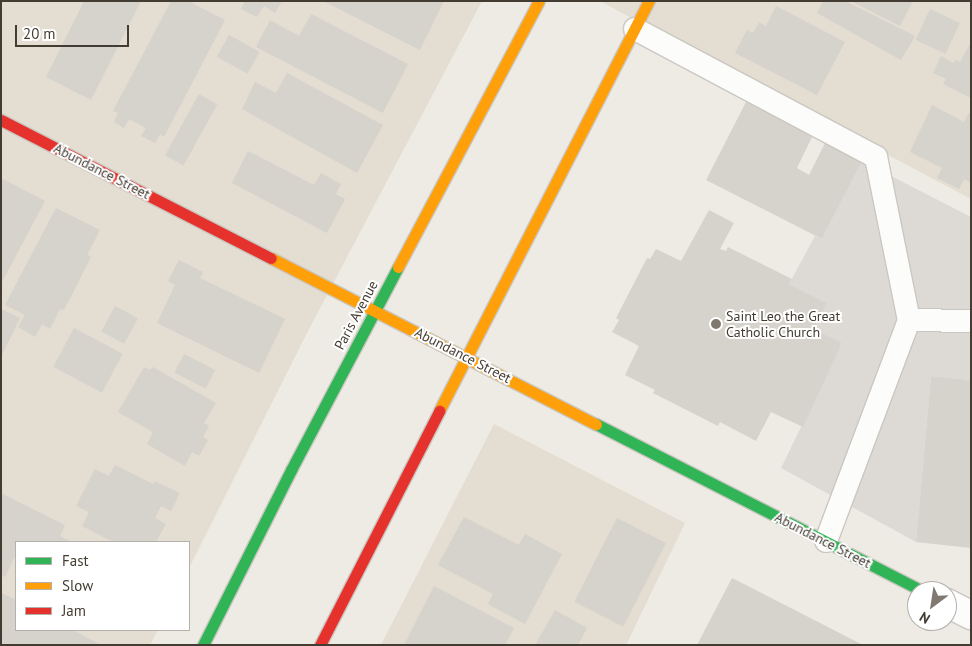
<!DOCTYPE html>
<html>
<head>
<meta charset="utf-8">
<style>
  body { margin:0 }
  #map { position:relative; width:972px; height:646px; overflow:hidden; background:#eeebe5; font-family:"PT Sans",sans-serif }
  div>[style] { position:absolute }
  .residential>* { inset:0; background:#e3ddd2 }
  .parking>* { inset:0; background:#dddad6 }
  .building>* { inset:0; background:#d6d2cc; transform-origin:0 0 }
  .roads { filter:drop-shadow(1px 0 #cac7c1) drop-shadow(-1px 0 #cac7c1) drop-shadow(0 1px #cac7c1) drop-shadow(0 -1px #cac7c1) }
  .lane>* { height:22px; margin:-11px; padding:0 11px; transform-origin:11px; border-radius:11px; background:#fcfcfb }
  .street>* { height:28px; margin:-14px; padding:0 14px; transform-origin:14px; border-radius:14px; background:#fcfcfb }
  .fast>* { height:11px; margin:-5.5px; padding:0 5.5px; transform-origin:5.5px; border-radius:5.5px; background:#30b455 }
  .slow>* { height:11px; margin:-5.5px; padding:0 5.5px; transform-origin:5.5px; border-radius:5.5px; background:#ff9f0a }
  .jam>* { height:11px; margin:-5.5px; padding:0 5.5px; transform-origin:5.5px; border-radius:5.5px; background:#e5322d }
  .dots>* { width:14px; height:14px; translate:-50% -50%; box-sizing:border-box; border:2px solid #fff; border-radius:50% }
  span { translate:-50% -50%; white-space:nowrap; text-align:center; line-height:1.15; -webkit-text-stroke:4px #fff; paint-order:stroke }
  .street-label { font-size:14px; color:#433c32 }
  .poi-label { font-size:14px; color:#433c32 }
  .left { translate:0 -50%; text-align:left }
  .frame { position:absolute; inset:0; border:2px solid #433c32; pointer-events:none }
  .legend { position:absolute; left:15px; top:541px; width:175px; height:90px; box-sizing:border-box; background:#fff; border:1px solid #b4b1ad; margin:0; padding:6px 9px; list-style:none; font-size:15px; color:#433c32 }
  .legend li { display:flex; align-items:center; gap:10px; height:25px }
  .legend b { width:25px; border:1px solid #b4b1ad }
  .north { position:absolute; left:907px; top:581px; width:50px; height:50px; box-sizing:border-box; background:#fff; border:1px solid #b4b1ad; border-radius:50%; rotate:211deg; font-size:14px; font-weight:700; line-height:20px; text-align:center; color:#433c32 }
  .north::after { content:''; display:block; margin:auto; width:18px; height:22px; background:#7f7971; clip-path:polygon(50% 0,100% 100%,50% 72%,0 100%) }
  .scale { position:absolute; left:15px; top:25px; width:114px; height:22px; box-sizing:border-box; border:2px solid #433c32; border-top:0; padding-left:6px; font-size:15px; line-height:18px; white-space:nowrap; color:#433c32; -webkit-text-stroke:4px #fff; paint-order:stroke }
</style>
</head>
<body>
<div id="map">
  <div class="residential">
    <div style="clip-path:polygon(1px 1px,482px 1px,308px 331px,189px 568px,189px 542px,16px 542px,16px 630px,158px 630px,150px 645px,1px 645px)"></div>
    <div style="clip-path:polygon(600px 1px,971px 1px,971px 199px,685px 47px)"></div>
    <div style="clip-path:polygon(494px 424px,685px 523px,626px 645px,381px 645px)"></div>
  </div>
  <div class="parking">
    <div style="clip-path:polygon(862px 161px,971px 217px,971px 380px,931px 376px,916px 542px,781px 468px,842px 343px,814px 329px,827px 303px,789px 284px,815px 236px,822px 239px)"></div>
  </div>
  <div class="building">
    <div style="clip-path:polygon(84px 1px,141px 1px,91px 100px,46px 77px)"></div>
    <div style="clip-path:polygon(171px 1px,188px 1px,225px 20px,164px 137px,160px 134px,155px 143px,141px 136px,146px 128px,129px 119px,124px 128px,114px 122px,118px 113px,113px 111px)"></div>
    <div style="clip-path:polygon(245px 1px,282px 1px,275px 13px,264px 6px,257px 17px,241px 9px)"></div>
    <div style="clip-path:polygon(323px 1px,444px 1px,420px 50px)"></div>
    <div style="clip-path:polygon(823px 1px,845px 1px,915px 36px,901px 60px,817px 13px)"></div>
    <div style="clip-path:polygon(851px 1px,913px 1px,900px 26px)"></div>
    <div style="clip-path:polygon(776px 6px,845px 42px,817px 95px,735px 53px,747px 30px,753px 33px,759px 22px,766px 26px)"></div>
    <div style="left:930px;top:9px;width:33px;height:34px;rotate:25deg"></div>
    <div style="clip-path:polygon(311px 14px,408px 64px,383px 113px,256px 47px,270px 20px,299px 36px)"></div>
    <div style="left:229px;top:35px;width:35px;height:25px;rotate:29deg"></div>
    <div style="clip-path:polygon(971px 42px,971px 98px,943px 84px,946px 79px,933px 73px,941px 56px,954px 63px,956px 60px,960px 62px)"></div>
    <div style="clip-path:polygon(287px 73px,383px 125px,357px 173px,242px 109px,255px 82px,276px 93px)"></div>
    <div style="left:199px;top:94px;width:21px;height:70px;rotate:29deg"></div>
    <div style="clip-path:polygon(746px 102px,813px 135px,797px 168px,809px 175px,825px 143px,862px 161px,822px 239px,706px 180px)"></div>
    <div style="clip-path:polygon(932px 105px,964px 122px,969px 113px,971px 114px,971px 183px,964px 179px,959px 189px,937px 178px,942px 168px,910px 152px)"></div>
    <div style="clip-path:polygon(248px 151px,314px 185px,321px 173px,341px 184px,336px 194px,345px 199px,327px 233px,232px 183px)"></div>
    <div style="clip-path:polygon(3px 179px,45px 201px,1px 284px,1px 182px)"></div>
    <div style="clip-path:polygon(56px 208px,100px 230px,87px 255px,91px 257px,64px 310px,60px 309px,50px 329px,42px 324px,35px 337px,18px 327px,25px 315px,5px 305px)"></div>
    <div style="clip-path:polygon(709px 210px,734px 223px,720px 249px,726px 251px,728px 247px,792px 279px,789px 284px,827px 303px,814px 329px,842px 343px,803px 427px,771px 412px,756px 441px,720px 422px,718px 426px,653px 393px,655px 390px,625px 375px,639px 346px,612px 332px,619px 320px,616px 318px,647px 258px,650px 259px,656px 249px,681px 261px)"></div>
    <div style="clip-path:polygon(179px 260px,203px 272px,200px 278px,285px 319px,259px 373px,157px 323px,175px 285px,168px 281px)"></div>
    <div style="left:115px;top:306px;width:26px;height:29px;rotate:28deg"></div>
    <div style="clip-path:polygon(1px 309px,20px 318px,1px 357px)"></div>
    <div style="left:74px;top:328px;width:55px;height:44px;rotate:28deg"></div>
    <div style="left:184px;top:354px;width:35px;height:21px;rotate:27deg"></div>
    <div style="clip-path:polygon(144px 367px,150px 370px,153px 367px,216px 403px,204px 423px,209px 426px,203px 437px,208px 440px,199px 456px,192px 452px,185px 466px,147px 444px,153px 432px,118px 412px)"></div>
    <div style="clip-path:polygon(931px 376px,971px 380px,971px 548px,916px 542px)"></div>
    <div style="clip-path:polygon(115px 465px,153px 484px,155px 481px,180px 493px,171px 511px,161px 506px,155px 518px,166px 524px,156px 542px,113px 542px,82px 526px,89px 512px,76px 506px,95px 469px,109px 476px)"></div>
    <div style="clip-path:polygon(1px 493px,65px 525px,60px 536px,72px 542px,16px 542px,16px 554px,5px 577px,1px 575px)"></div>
    <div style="clip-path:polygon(464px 517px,519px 545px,525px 534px,562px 554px,525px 624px,488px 604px,493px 594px,438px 565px)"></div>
    <div style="left:617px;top:518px;width:55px;height:94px;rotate:27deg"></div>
    <div style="clip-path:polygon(732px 578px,863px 645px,697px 645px)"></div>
    <div style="clip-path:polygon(434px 586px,514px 628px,505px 645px,404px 645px)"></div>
    <div style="clip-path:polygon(2px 593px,16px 600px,16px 630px,73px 630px,101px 645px,1px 645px)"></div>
    <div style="clip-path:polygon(555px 610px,587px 628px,578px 645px,535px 645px)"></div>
  </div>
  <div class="roads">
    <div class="lane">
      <div style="left:635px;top:29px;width:273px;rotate:28deg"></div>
      <div style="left:876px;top:157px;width:166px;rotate:78.6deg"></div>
      <div style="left:826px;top:541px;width:236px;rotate:-69.4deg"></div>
      <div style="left:909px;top:320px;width:62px;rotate:0.9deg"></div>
    </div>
    <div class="street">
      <div style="left:947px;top:603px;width:27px;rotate:27deg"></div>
    </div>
    <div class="fast">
      <div style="left:596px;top:424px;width:367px;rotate:27.1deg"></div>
      <div style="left:203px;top:645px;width:196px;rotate:-63.3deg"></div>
      <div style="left:291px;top:470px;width:229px;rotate:-62.2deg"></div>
    </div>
    <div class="slow">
      <div style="left:271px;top:258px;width:365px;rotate:27.1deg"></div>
      <div style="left:398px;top:267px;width:301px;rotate:-62.1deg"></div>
      <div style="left:439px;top:411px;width:461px;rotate:-62.9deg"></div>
    </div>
    <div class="jam">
      <div style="left:1px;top:120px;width:303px;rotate:27.1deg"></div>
      <div style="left:320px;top:645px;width:263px;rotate:-63deg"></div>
    </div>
  </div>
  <div class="dots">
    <div style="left:716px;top:324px;background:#7f7971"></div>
  </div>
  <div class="street-label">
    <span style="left:102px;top:171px;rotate:27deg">Abundance Street</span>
    <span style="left:356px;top:315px;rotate:-62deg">Paris Avenue</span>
    <span style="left:463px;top:355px;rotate:27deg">Abundance Street</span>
    <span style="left:823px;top:540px;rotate:27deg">Abundance Street</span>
  </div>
  <div class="poi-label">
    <span class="left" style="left:726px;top:324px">Saint Leo the Great<br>Catholic Church</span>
  </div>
  <div class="frame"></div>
  <ul class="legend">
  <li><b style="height:6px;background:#30b455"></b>Fast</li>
  <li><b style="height:6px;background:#ff9f0a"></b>Slow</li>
  <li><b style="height:6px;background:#e5322d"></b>Jam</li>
  </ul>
  <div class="north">N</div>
  <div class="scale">20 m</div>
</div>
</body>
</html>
